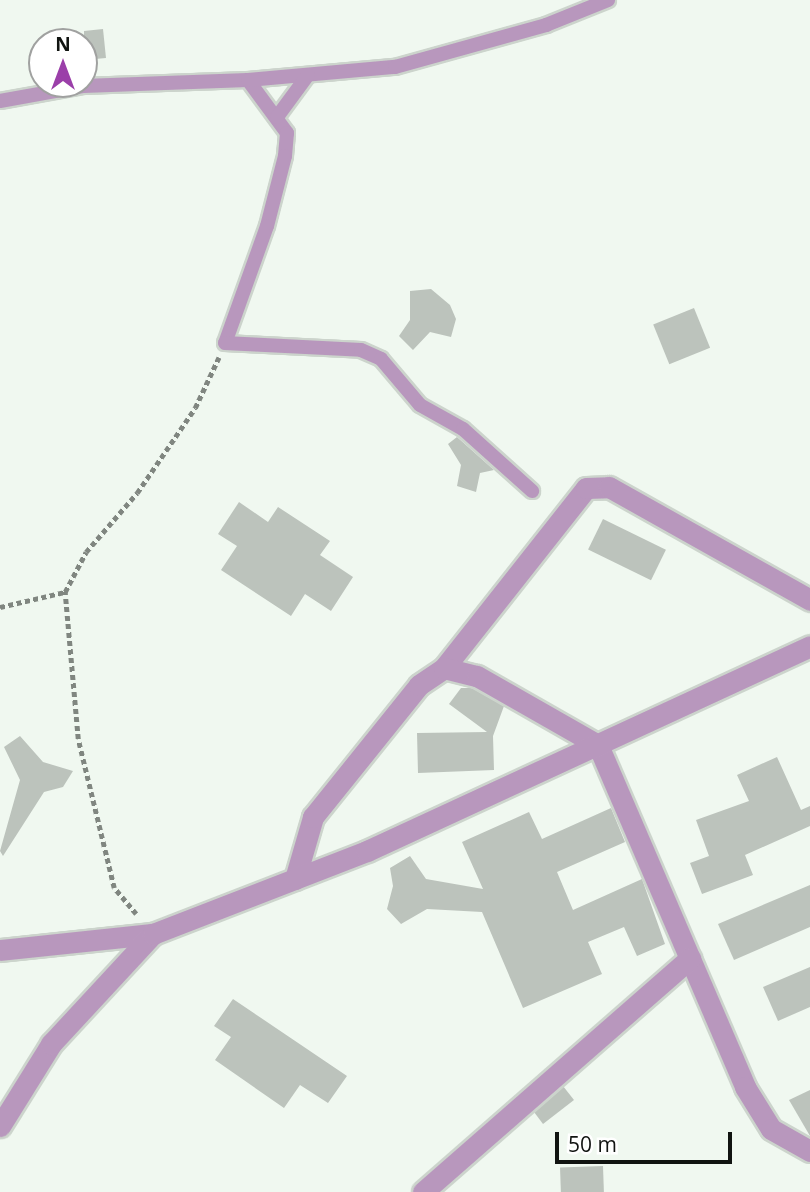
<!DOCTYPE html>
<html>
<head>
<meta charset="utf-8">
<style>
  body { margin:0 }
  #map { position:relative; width:810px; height:1192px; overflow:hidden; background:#f0f8f0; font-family:"Open Sans",sans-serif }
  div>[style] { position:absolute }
  .building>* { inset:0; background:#bcc3bc; transform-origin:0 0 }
  .path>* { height:4.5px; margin-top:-2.25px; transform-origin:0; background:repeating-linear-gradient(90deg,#808680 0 5px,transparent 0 8.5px) }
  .roads { filter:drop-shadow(2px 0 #ccd4cc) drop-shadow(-2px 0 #ccd4cc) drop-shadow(0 2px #ccd4cc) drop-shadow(0 -2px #ccd4cc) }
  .lane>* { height:14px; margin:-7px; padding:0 7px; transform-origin:7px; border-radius:7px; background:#b897bd }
  .street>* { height:21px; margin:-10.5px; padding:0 10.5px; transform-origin:10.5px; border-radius:10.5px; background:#b897bd }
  span { translate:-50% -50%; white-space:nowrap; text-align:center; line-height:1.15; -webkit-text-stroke:5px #fff; paint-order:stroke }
  .north { position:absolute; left:28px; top:28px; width:70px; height:70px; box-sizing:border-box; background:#fff; border:2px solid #a0a1a0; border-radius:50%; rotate:0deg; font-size:19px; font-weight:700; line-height:28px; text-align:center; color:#111411 }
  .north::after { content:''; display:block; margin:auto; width:24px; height:32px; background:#9b3fa9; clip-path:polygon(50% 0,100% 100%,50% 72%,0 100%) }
  .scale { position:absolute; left:555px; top:1132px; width:177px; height:32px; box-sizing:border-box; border:4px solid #111411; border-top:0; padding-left:9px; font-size:21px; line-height:24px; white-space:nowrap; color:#111411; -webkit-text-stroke:5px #fff; paint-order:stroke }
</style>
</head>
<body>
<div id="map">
  <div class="building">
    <div style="clip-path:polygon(103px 29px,106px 58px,84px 60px,84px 31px)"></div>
    <div style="clip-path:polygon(431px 289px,450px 305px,456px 319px,451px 337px,430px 332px,413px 350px,399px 336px,410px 320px,410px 291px)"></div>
    <div style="left:694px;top:308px;width:43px;height:44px;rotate:68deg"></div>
    <div style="clip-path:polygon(457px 437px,494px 470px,480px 473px,476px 492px,457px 486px,461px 465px,448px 444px)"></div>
    <div style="clip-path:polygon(239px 502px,268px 522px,278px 507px,330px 541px,320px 555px,353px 577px,331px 611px,305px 594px,291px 616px,221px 570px,237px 546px,218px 534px)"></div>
    <div style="left:603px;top:519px;width:70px;height:34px;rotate:26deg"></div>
    <div style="clip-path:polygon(461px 688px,472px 688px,504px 706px,493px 736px,494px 770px,418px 773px,417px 733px,487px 732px,449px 704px)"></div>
    <div style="clip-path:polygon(20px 736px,43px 762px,73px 771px,63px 787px,44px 792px,3px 856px,0 851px,20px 780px,4px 747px)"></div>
    <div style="clip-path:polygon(777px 757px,801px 810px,810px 806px,810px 826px,745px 855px,753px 875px,702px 894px,690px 863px,709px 856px,696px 820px,749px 801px,737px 775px)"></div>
    <div style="clip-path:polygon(611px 808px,625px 842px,557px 872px,573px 910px,642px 879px,665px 944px,637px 956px,624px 927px,588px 942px,602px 974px,523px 1008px,482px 912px,427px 909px,401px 924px,387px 909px,393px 886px,390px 868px,410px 856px,426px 879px,483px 889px,462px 842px,529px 812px,542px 839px)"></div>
    <div style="clip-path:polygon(810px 885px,810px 927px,734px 960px,718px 924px)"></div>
    <div style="clip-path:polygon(810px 967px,810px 1007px,778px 1021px,763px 987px)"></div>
    <div style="clip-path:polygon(233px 999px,347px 1076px,328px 1103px,300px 1085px,284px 1108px,215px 1060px,231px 1037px,214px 1026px)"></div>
    <div style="clip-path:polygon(563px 1086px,574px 1100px,543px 1124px,534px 1112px)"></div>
    <div style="clip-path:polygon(810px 1090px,810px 1136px,789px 1100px)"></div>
    <div style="left:603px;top:1166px;width:26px;height:43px;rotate:88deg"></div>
  </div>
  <div class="path">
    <div style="left:0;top:607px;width:67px;rotate:-13deg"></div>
    <div style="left:136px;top:914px;width:34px;rotate:-130deg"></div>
    <div style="left:114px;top:888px;width:153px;rotate:-103.6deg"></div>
    <div style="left:78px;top:739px;width:148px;rotate:-95.1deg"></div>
    <div style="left:65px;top:592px;width:45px;rotate:-62.3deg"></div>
    <div style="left:86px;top:552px;width:78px;rotate:-49.2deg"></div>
    <div style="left:137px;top:493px;width:103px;rotate:-55.7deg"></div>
    <div style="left:195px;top:408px;width:56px;rotate:-64.8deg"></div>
  </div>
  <div class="roads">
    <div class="lane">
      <div style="left:248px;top:80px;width:66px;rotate:53.7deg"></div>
      <div style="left:287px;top:133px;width:23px;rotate:95deg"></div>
      <div style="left:285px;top:156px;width:72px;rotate:104.4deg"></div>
      <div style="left:267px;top:226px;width:124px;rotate:109.7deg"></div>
      <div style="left:225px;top:343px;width:136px;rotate:2.9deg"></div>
      <div style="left:361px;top:350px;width:22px;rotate:24deg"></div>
      <div style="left:381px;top:359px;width:60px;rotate:49.7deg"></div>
      <div style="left:420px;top:405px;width:49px;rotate:29.2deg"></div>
      <div style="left:463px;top:429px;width:93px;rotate:41.9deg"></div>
      <div style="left:0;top:101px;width:84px;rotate:-10.2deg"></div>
      <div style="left:83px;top:86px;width:165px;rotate:-2.1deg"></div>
      <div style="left:248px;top:80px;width:148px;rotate:-5.1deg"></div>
      <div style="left:395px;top:67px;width:157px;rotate:-15.5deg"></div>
      <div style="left:546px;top:25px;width:67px;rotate:-22deg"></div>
      <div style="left:277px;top:117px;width:52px;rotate:-53.6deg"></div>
    </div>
    <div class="street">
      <div style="left:444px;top:668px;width:229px;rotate:-51.7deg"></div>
      <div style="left:586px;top:488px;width:23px;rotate:-2deg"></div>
      <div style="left:609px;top:487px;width:231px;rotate:29.3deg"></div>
      <div style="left:295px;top:879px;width:65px;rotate:-73.8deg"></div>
      <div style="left:313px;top:817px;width:169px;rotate:-51.2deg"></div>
      <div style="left:419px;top:685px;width:30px;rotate:-34deg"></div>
      <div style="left:444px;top:668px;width:34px;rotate:14deg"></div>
      <div style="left:477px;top:676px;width:139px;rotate:29.7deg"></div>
      <div style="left:598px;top:745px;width:372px;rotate:66.7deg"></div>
      <div style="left:745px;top:1087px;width:49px;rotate:58.2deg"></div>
      <div style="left:771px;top:1129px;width:45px;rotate:29.4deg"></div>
      <div style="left:0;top:950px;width:154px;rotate:-6deg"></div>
      <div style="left:0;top:1126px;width:97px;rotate:-58.1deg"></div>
      <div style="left:51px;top:1044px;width:150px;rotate:-47.2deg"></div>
      <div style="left:153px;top:934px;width:230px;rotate:-21.2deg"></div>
      <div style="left:367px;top:851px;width:488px;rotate:-24.8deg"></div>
      <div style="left:423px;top:1192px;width:355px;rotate:-41.2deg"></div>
    </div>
  </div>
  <div class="north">N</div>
  <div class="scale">50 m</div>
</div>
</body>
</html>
